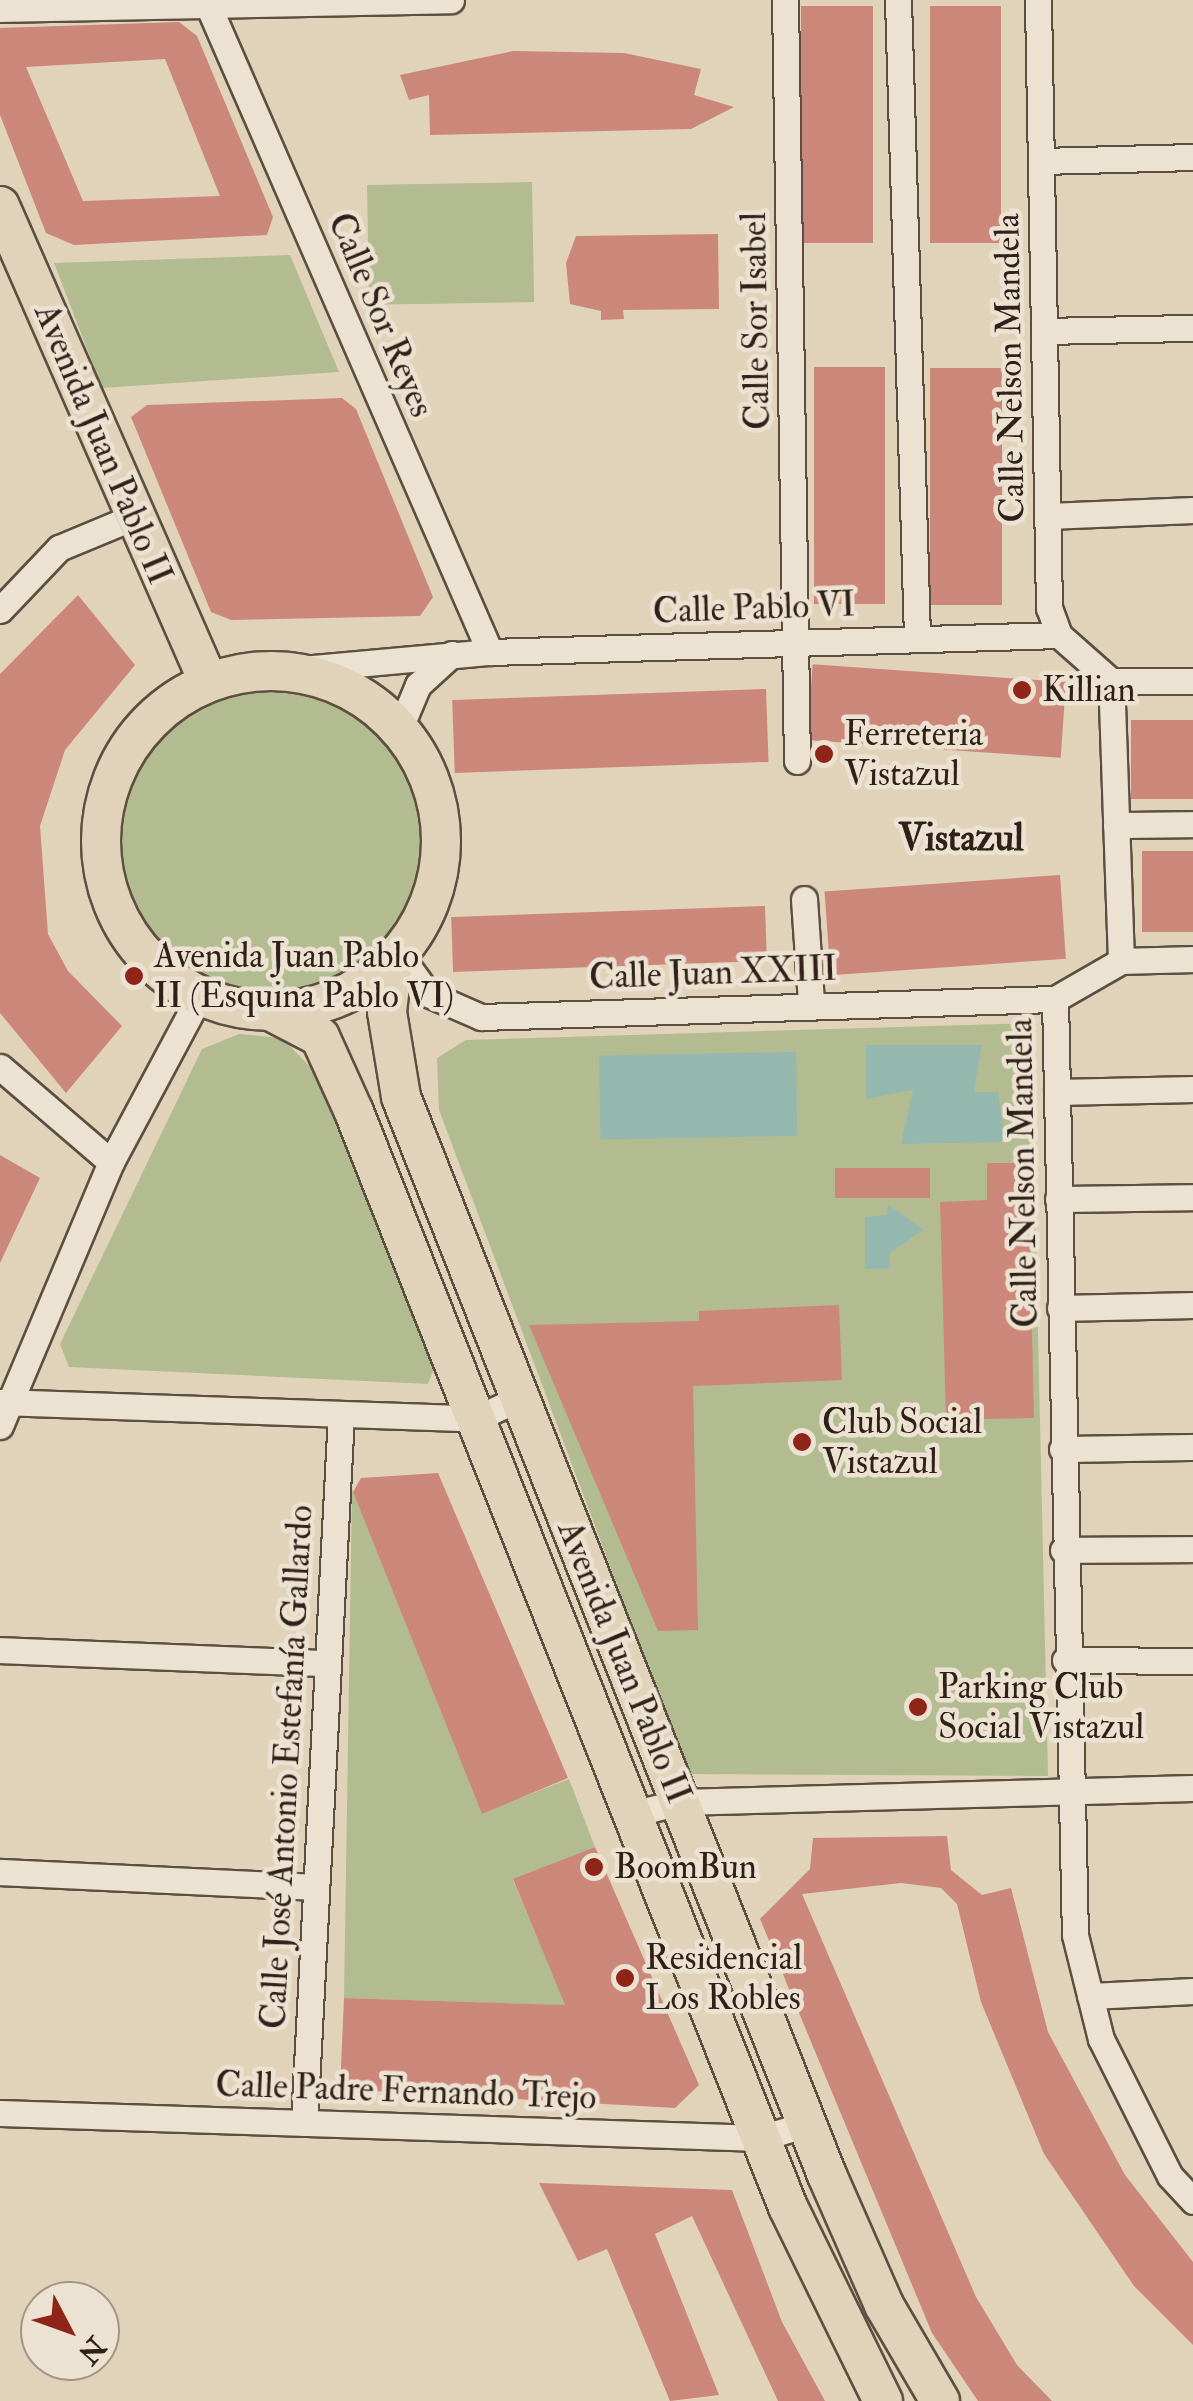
<!DOCTYPE html>
<html>
<head>
<meta charset="utf-8">
<style>
  body { margin:0 }
  #map { position:relative; width:1193px; height:2401px; overflow:hidden; background:#e1d3ba; font-family:"IM FELL Double Pica",serif }
  div>[style] { position:absolute }
  .green>* { inset:0; background:#b2bc90; transform-origin:0 0 }
  .round { border-radius:50% }
  .water>* { inset:0; background:#94b8ae; transform-origin:0 0 }
  .building>* { inset:0; background:#cc877b; transform-origin:0 0 }
  .roads { filter:drop-shadow(2px 0 #5c4e40) drop-shadow(-2px 0 #5c4e40) drop-shadow(0 2px #5c4e40) drop-shadow(0 -2px #5c4e40) }
  .street>* { height:25px; margin:-12.5px; padding:0 12.5px; transform-origin:12.5px; border-radius:12.5px; background:#ece2d2 }
  .primary>* { height:38px; margin:-19px; padding:0 19px; transform-origin:19px; border-radius:19px; background:#e1d3ba }
  .primary>.ring { margin:-19px; padding:0; box-sizing:content-box; background:none; border:38px solid #e1d3ba; border-radius:50% }
  .dots>* { width:28px; height:28px; translate:-50% -50%; box-sizing:border-box; border:5px solid #ece2d2; border-radius:50% }
  span { translate:-50% -50%; white-space:nowrap; text-align:center; line-height:1.15; -webkit-text-stroke:9px #ece2d2; paint-order:stroke }
  .street-label { font-size:35px; color:#302118 }
  .poi-label { font-size:35px; color:#302118 }
  .left { translate:0 -50%; text-align:left }
  .neighbourhood-label { font-size:38px; color:#302118; font-weight:700 }
  .north { position:absolute; left:20px; top:2281px; width:100px; height:100px; box-sizing:border-box; background:#ece2d2; border:2px solid #a19588; border-radius:50%; rotate:131deg; font-size:28px; font-weight:700; line-height:40px; text-align:center; color:#302118 }
  .north::after { content:''; display:block; margin:auto; width:35px; height:45px; background:#8f2418; clip-path:polygon(50% 0,100% 100%,50% 72%,0 100%) }
</style>
</head>
<body>
<div id="map">
  <div class="green">
    <div style="left:532px;top:182px;width:120px;height:165px;rotate:89deg"></div>
    <div style="clip-path:polygon(290px 255px,339px 372px,102px 388px,54px 263px)"></div>
    <div class="round" style="left:100px;top:673px;width:338px;height:338px"></div>
    <div style="clip-path:polygon(1031px 1023px,1048px 1776px,688px 1774px,439px 1110px,437px 1058px,466px 1040px)"></div>
    <div style="clip-path:polygon(239px 1034px,282px 1038px,323px 1080px,436px 1364px,428px 1384px,69px 1367px,60px 1344px,202px 1049px)"></div>
    <div style="clip-path:polygon(352px 1489px,482px 1813px,569px 1779px,595px 1847px,513px 1880px,554px 1977px,645px 2008px,344px 1998px)"></div>
  </div>
  <div class="water">
    <div style="clip-path:polygon(866px 1045px,982px 1045px,974px 1092px,998px 1092px,1005px 1142px,901px 1144px,913px 1090px,866px 1099px)"></div>
    <div style="left:796px;top:1052px;width:84px;height:197px;rotate:89deg"></div>
    <div style="clip-path:polygon(888px 1204px,923px 1230px,890px 1253px,889px 1269px,865px 1269px,865px 1217px,887px 1215px)"></div>
  </div>
  <div class="building">
    <div style="left:801px;top:6px;width:72px;height:237px"></div>
    <div style="left:930px;top:6px;width:71px;height:237px"></div>
    <div style="clip-path:polygon(evenodd,179px 22px,197px 36px,273px 217px,267px 235px,74px 245px,46px 233px,0 115px,0 28px,179px 22px,165px 59px,220px 196px,83px 201px,26px 67px,165px 59px)"></div>
    <div style="clip-path:polygon(513px 51px,624px 53px,701px 69px,694px 95px,734px 107px,691px 129px,430px 135px,429px 95px,409px 100px,400px 75px)"></div>
    <div style="clip-path:polygon(718px 234px,719px 309px,623px 310px,624px 319px,601px 320px,601px 311px,570px 304px,566px 263px,576px 236px)"></div>
    <div style="left:814px;top:367px;width:71px;height:237px"></div>
    <div style="left:930px;top:368px;width:72px;height:237px"></div>
    <div style="clip-path:polygon(342px 398px,356px 409px,433px 597px,420px 616px,231px 620px,211px 612px,131px 417px,147px 405px)"></div>
    <div style="clip-path:polygon(78px 595px,135px 665px,65px 750px,40px 826px,48px 934px,68px 971px,122px 1026px,66px 1093px,0 1013px,0 674px)"></div>
    <div style="left:1066px;top:682px;width:76px;height:254px;rotate:94deg"></div>
    <div style="left:766px;top:689px;width:73px;height:314px;rotate:88deg"></div>
    <div style="left:1193px;top:720px;width:79px;height:62px;rotate:90deg"></div>
    <div style="left:1193px;top:851px;width:81px;height:51px;rotate:90deg"></div>
    <div style="left:1060px;top:875px;width:84px;height:236px;rotate:86deg"></div>
    <div style="left:765px;top:906px;width:55px;height:314px;rotate:88deg"></div>
    <div style="clip-path:polygon(0 1155px,40px 1178px,0 1263px)"></div>
    <div style="clip-path:polygon(987px 1163px,1022px 1163px,1021px 1199px,1029px 1199px,1034px 1418px,946px 1420px,940px 1202px,987px 1200px)"></div>
    <div style="left:930px;top:1168px;width:30px;height:95px;rotate:90deg"></div>
    <div style="clip-path:polygon(839px 1305px,842px 1380px,693px 1386px,698px 1630px,658px 1631px,529px 1325px,699px 1321px,699px 1311px)"></div>
    <div style="clip-path:polygon(438px 1473px,568px 1778px,482px 1814px,353px 1492px,361px 1478px)"></div>
    <div style="clip-path:polygon(947px 1836px,951px 1870px,982px 1895px,1011px 1888px,1048px 2032px,1125px 2175px,1193px 2262px,1193px 2345px,1134px 2286px,1044px 2154px,981px 2002px,957px 1904px,941px 1888px,901px 1883px,802px 1894px,976px 2297px,1017px 2365px,1052px 2401px,978px 2401px,932px 2333px,760px 1919px,810px 1869px,813px 1838px)"></div>
    <div style="clip-path:polygon(595px 1847px,699px 2085px,675px 2108px,340px 2089px,344px 1998px,565px 2005px,513px 1879px)"></div>
    <div style="clip-path:polygon(539px 2183px,732px 2190px,782px 2322px,825px 2401px,778px 2401px,692px 2216px,655px 2234px,719px 2395px,670px 2401px,607px 2249px,578px 2261px)"></div>
  </div>
  <div class="roads">
    <div class="street">
      <div style="left:785px;top:0;width:761px;rotate:89.1deg"></div>
      <div style="left:898px;top:0;width:638px;rotate:88.29deg"></div>
      <div style="left:208px;top:5px;width:706px;rotate:66.45deg"></div>
      <div style="left:0;top:9px;width:451px;rotate:-1.1deg"></div>
      <div style="left:1041px;top:161px;width:152px;rotate:-1.5deg"></div>
      <div style="left:1044px;top:331px;width:149px;rotate:-1.2deg"></div>
      <div style="left:1048px;top:516px;width:145px;rotate:-2.4deg"></div>
      <div style="left:0;top:610px;width:86px;rotate:-46.4deg"></div>
      <div style="left:59px;top:548px;width:83px;rotate:-22.6deg"></div>
      <div style="left:291px;top:670px;width:200px;rotate:-5.2deg"></div>
      <div style="left:490px;top:652px;width:569px;rotate:-1.71deg"></div>
      <div style="left:1111px;top:681px;width:82px"></div>
      <div style="left:400px;top:728px;width:47px;rotate:-67.3deg"></div>
      <div style="left:418px;top:685px;width:46px;rotate:-42.4deg"></div>
      <div style="left:1116px;top:825px;width:77px;rotate:-0.7deg"></div>
      <div style="left:804px;top:899px;width:104px;rotate:86.1deg"></div>
      <div style="left:399px;top:954px;width:49px;rotate:54.1deg"></div>
      <div style="left:428px;top:994px;width:58px;rotate:23.5deg"></div>
      <div style="left:481px;top:1017px;width:574px;rotate:-1.8deg"></div>
      <div style="left:1055px;top:999px;width:76px;rotate:-29.9deg"></div>
      <div style="left:1121px;top:961px;width:280px;rotate:-92deg"></div>
      <div style="left:1111px;top:681px;width:69px;rotate:-138.5deg"></div>
      <div style="left:1059px;top:635px;width:29px;rotate:-110deg"></div>
      <div style="left:1049px;top:608px;width:608px;rotate:-91.04deg"></div>
      <div style="left:1121px;top:961px;width:72px;rotate:-1.6deg"></div>
      <div style="left:1055px;top:999px;width:936px;rotate:88.78deg"></div>
      <div style="left:1075px;top:1935px;width:107px;rotate:76deg"></div>
      <div style="left:1101px;top:2039px;width:153px;rotate:63.3deg"></div>
      <div style="left:1170px;top:2176px;width:34px;rotate:47deg"></div>
      <div style="left:0;top:1067px;width:146px;rotate:40.6deg"></div>
      <div style="left:1057px;top:1092px;width:136px;rotate:-1.3deg"></div>
      <div style="left:1058px;top:1199px;width:135px;rotate:-0.8deg"></div>
      <div style="left:1060px;top:1308px;width:133px;rotate:-1.3deg"></div>
      <div style="left:0;top:1402px;width:475px;rotate:2deg"></div>
      <div style="left:475px;top:1419px;width:50px;rotate:-25deg"></div>
      <div style="left:0;top:1426px;width:286px;rotate:-67.2deg"></div>
      <div style="left:111px;top:1162px;width:187px;rotate:-61.9deg"></div>
      <div style="left:1062px;top:1449px;width:131px;rotate:-0.9deg"></div>
      <div style="left:1063px;top:1550px;width:130px;rotate:-0.4deg"></div>
      <div style="left:0;top:1650px;width:328px;rotate:2.3deg"></div>
      <div style="left:1065px;top:1660px;width:128px;rotate:0.4deg"></div>
      <div style="left:632px;top:1814px;width:49px;rotate:-14deg"></div>
      <div style="left:680px;top:1802px;width:513px;rotate:-1.56deg"></div>
      <div style="left:0;top:1872px;width:316px;rotate:2.7deg"></div>
      <div style="left:1090px;top:1996px;width:103px;rotate:-2.8deg"></div>
      <div style="left:0;top:2113px;width:761px;rotate:1.88deg"></div>
      <div style="left:761px;top:2138px;width:48px;rotate:-16.9deg"></div>
      <div style="left:304px;top:2123px;width:709px;rotate:-87.01deg"></div>
    </div>
    <div class="primary">
      <div style="left:0;top:206px;width:519px;rotate:66.35deg"></div>
      <div class="ring" style="left:101px;top:671px;width:302px;height:302px"></div>
      <div style="left:393px;top:960px;width:52px;rotate:96.6deg"></div>
      <div style="left:387px;top:1012px;width:86px;rotate:80.6deg"></div>
      <div style="left:401px;top:1097px;width:1159px;rotate:68.44deg"></div>
      <div style="left:827px;top:2175px;width:142px;rotate:66.3deg"></div>
      <div style="left:884px;top:2305px;width:111px;rotate:59.7deg"></div>
      <div style="left:272px;top:1012px;width:54px;rotate:27.5deg"></div>
      <div style="left:320px;top:1037px;width:82px;rotate:65.6deg"></div>
      <div style="left:354px;top:1112px;width:1178px;rotate:68.38deg"></div>
      <div style="left:788px;top:2207px;width:216px;rotate:63.9deg"></div>
    </div>
  </div>
  <div class="dots">
    <div style="left:1022px;top:690px;background:#8f2418"></div>
    <div style="left:824px;top:754px;background:#8f2418"></div>
    <div style="left:134px;top:976px;background:#8f2418"></div>
    <div style="left:802px;top:1442px;background:#8f2418"></div>
    <div style="left:918px;top:1707px;background:#8f2418"></div>
    <div style="left:594px;top:1867px;background:#8f2418"></div>
    <div style="left:625px;top:1978px;background:#8f2418"></div>
  </div>
  <div class="street-label">
    <span style="left:381px;top:315px;rotate:67deg">Calle Sor Reyes</span>
    <span style="left:756px;top:321px;rotate:-91deg">Calle Sor Isabel</span>
    <span style="left:1010px;top:368px;rotate:-91deg">Calle Nelson Mandela</span>
    <span style="left:103px;top:444px;rotate:67deg">Avenida Juan Pablo II</span>
    <span style="left:754px;top:608px;rotate:-2deg">Calle Pablo VI</span>
    <span style="left:713px;top:973px;rotate:-2deg">Calle Juan XXIII</span>
    <span style="left:1023px;top:1173px;rotate:-91deg">Calle Nelson Mandela</span>
    <span style="left:624px;top:1662px;rotate:68deg">Avenida Juan Pablo II</span>
    <span style="left:287px;top:1767px;rotate:-87deg">Calle José Antonio Estefanía Gallardo</span>
    <span style="left:406px;top:2091px;rotate:2deg">Calle Padre Fernando Trejo</span>
  </div>
  <div class="poi-label">
    <span class="left" style="left:1042px;top:690px">Killian</span>
    <span class="left" style="left:844px;top:754px">Ferreteria<br>Vistazul</span>
    <span class="left" style="left:154px;top:976px">Avenida Juan Pablo<br>II (Esquina Pablo VI)</span>
    <span class="left" style="left:822px;top:1442px">Club Social<br>Vistazul</span>
    <span class="left" style="left:938px;top:1707px">Parking Club<br>Social Vistazul</span>
    <span class="left" style="left:614px;top:1867px">BoomBun</span>
    <span class="left" style="left:645px;top:1978px">Residencial<br>Los Robles</span>
  </div>
  <div class="neighbourhood-label">
    <span style="left:961px;top:839px">Vistazul</span>
  </div>
  <div class="north">N</div>
</div>
</body>
</html>
